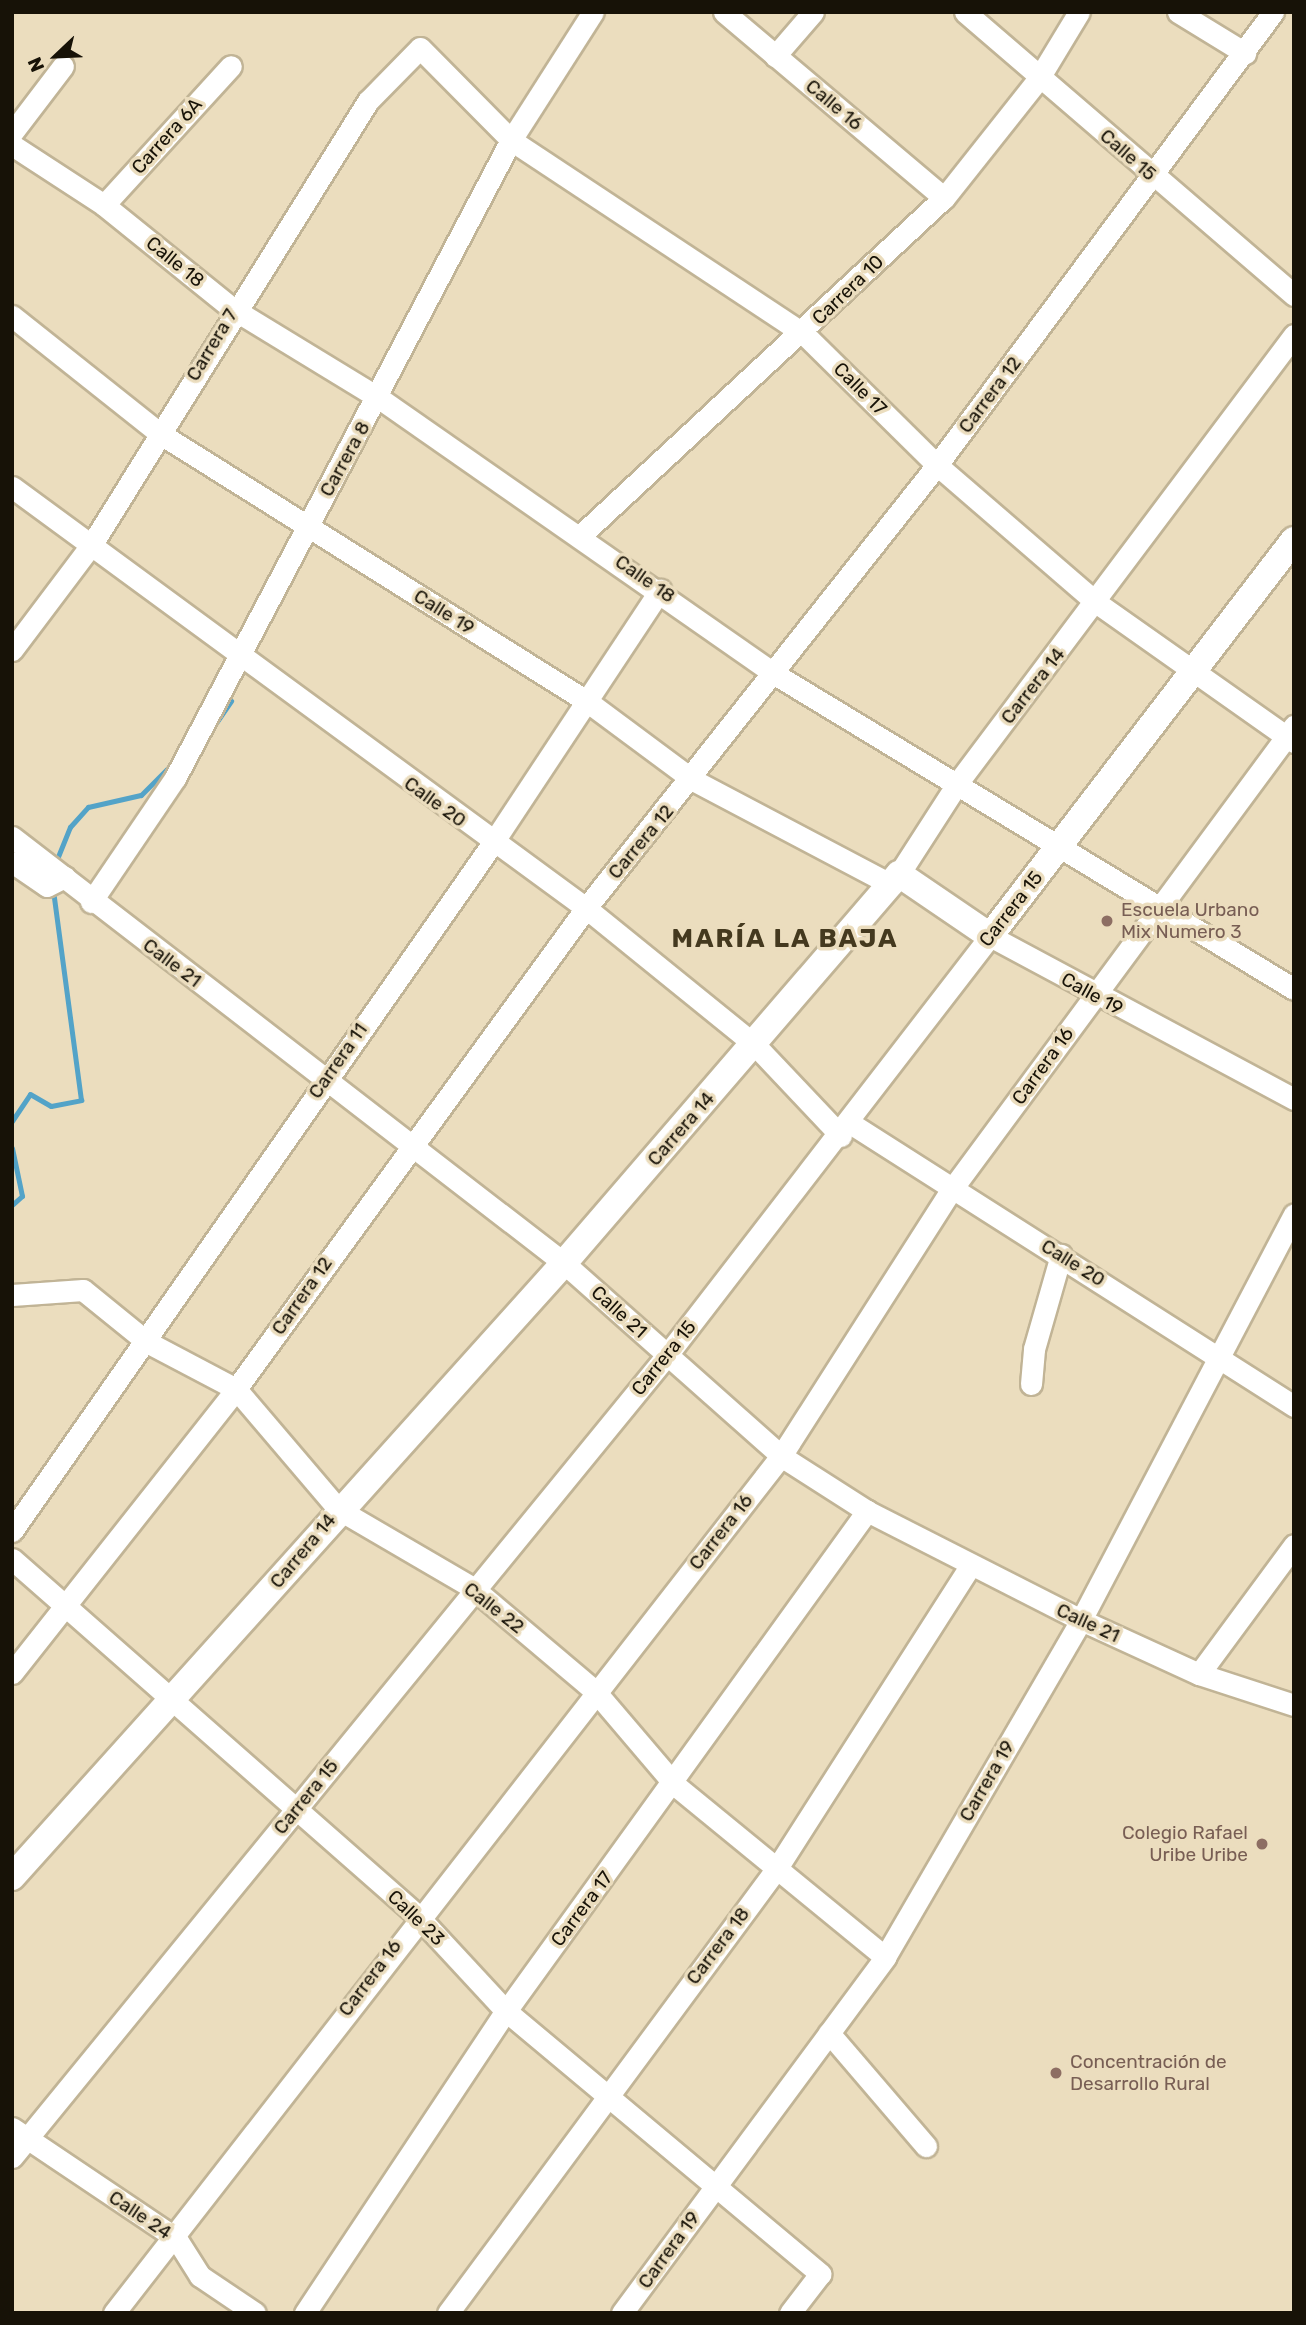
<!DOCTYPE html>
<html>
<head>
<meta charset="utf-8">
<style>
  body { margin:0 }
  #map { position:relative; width:1306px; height:2325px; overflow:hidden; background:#ebddbe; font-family:Rubik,sans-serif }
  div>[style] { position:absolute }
  .stream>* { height:5px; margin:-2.5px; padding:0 2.5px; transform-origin:2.5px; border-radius:2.5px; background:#53a3c8 }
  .roads { filter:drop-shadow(2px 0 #c1b496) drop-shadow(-2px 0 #c1b496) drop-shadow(0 2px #c1b496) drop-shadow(0 -2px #c1b496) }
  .minor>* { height:21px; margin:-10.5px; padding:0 10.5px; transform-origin:10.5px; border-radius:10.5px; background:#fff }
  .tertiary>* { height:26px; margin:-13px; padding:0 13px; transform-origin:13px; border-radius:13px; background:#fff }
  .dots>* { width:19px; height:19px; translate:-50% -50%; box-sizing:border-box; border:4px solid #ebddbe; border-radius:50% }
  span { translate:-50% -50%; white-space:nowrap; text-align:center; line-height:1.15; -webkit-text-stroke:7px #ebddbe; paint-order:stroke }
  .street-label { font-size:19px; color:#171207 }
  .education-label { font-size:19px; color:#785e54 }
  .left { translate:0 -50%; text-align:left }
  .right { translate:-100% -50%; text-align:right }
  .district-label { font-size:26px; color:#44391f; font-weight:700; letter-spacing:2px }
  .frame { position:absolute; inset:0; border:14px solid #171207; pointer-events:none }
  .north { position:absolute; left:21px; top:21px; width:70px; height:70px; -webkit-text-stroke:5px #ebddbe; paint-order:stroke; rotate:247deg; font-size:19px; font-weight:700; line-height:28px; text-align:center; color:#171207 }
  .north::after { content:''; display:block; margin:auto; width:24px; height:32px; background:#171207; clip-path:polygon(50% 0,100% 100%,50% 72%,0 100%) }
</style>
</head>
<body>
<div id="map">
  <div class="stream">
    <div style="left:196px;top:752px;width:62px;rotate:-55.5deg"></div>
    <div style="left:55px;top:864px;width:40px;rotate:-68deg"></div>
    <div style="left:70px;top:827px;width:27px;rotate:-48deg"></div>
    <div style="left:88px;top:807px;width:54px;rotate:-12.8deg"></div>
    <div style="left:141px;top:795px;width:48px;rotate:-45deg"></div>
    <div style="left:12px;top:1121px;width:32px;rotate:-56deg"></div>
    <div style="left:30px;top:1094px;width:24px;rotate:30deg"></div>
    <div style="left:51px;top:1106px;width:31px;rotate:-11deg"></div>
    <div style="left:81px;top:1100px;width:211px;rotate:-97.6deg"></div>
    <div style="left:12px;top:1148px;width:49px;rotate:78.2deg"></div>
    <div style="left:22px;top:1196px;width:13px;rotate:138deg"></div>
  </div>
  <div class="roads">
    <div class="minor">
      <div style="left:724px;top:12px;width:288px;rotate:40.2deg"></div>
      <div style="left:965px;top:12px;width:434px;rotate:40.7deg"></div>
      <div style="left:1178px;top:12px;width:79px;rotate:31.5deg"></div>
      <div style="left:775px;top:56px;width:58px;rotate:-49.2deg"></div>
      <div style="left:12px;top:133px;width:84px;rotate:-52.7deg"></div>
      <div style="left:12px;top:145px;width:110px;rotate:33.1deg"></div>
      <div style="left:104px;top:205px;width:166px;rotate:38.9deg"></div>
      <div style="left:233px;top:309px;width:171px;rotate:31.4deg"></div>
      <div style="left:379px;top:398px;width:480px;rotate:34.9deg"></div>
      <div style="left:773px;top:673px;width:609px;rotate:31.24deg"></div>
      <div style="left:104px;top:205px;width:188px;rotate:-47.6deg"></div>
      <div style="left:12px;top:316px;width:188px;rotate:38.5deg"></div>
      <div style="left:159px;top:433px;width:506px;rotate:32.09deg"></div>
      <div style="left:588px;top:702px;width:131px;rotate:36.6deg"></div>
      <div style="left:693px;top:780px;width:225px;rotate:27.8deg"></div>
      <div style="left:12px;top:487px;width:712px;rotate:36.26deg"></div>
      <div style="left:586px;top:908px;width:218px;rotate:39deg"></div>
      <div style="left:755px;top:1045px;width:125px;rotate:46.6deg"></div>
      <div style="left:581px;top:535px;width:495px;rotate:-42.9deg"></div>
      <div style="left:944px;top:198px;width:153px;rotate:-51.6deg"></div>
      <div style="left:1039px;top:78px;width:77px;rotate:-58.8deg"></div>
      <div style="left:12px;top:650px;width:133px;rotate:-53deg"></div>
      <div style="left:92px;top:544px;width:522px;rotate:-58.08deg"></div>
      <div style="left:368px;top:101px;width:74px;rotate:-45.5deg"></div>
      <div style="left:420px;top:48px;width:129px;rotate:45.3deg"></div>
      <div style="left:511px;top:140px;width:350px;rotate:33.5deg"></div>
      <div style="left:803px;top:333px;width:188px;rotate:44.6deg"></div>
      <div style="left:937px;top:465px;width:211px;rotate:40.8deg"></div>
      <div style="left:1097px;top:603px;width:241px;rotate:35.2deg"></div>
      <div style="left:12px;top:837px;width:697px;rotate:37.66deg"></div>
      <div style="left:564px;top:1263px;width:290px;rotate:41.6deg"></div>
      <div style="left:781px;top:1456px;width:102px;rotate:32.6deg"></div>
      <div style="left:867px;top:1511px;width:240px;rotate:27deg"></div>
      <div style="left:1081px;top:1620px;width:130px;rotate:24.6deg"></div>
      <div style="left:1199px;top:1674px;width:100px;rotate:18.1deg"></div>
      <div style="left:12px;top:862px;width:42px;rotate:34.4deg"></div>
      <div style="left:47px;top:886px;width:20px;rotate:-27deg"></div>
      <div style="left:899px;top:874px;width:111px;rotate:-57.2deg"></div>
      <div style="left:959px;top:781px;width:558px;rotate:-53.09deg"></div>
      <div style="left:91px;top:902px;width:150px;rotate:-55.9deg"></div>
      <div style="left:175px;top:778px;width:721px;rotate:-62.23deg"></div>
      <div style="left:511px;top:140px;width:152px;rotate:-57.4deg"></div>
      <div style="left:850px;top:1123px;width:527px;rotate:32.51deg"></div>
      <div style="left:12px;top:1295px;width:71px;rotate:-4deg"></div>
      <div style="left:83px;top:1290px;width:82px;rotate:39.1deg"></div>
      <div style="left:147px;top:1342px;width:101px;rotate:27.8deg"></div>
      <div style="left:236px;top:1389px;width:157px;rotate:49.6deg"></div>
      <div style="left:338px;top:1509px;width:156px;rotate:30.3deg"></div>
      <div style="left:473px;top:1588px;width:160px;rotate:40.2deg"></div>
      <div style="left:595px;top:1691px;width:123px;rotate:49.6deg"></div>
      <div style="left:675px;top:1785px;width:271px;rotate:39.3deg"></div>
      <div style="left:1031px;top:1384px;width:35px;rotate:-85deg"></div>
      <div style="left:1034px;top:1349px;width:98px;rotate:-74deg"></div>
      <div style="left:12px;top:1531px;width:838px;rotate:-55.06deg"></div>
      <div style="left:492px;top:844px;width:305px;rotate:-56.5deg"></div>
      <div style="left:12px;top:1559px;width:539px;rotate:41.32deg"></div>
      <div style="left:417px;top:1915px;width:131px;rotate:47.2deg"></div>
      <div style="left:506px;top:2011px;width:410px;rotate:39.9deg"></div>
      <div style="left:820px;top:2274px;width:49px;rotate:127.6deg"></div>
      <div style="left:12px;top:1673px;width:362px;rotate:-51.7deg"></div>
      <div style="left:236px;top:1389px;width:595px;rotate:-53.96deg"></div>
      <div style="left:586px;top:908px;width:565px;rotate:-51.61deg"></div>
      <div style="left:937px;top:465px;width:564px;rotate:-53.43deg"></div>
      <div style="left:1199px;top:1674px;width:160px;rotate:-53.6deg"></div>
      <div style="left:829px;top:2033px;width:149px;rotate:49.4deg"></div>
      <div style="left:12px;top:2128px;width:197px;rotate:33.9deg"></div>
      <div style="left:176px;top:2238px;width:45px;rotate:57.7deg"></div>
      <div style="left:200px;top:2276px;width:66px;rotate:33.9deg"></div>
      <div style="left:12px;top:2157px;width:1035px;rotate:-50.76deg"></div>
      <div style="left:667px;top:1355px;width:529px;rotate:-52.37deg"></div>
      <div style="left:990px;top:936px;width:345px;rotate:28.2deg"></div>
      <div style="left:114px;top:2313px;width:1086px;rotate:-52.11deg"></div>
      <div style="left:781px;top:1456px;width:317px;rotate:-57.4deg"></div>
      <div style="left:952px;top:1189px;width:576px;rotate:-53.55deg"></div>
      <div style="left:305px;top:2313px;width:363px;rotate:-56.4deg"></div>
      <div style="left:506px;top:2011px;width:617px;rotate:-54.17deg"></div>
      <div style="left:448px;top:2313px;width:553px;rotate:-53.52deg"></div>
      <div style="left:777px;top:1868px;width:358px;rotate:-57.4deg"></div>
      <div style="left:622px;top:2313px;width:443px;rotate:-53.5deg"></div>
      <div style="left:885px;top:1957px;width:390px;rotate:-59.8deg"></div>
      <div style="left:1081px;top:1620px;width:458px;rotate:-62.3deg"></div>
    </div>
    <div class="tertiary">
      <div style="left:12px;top:1877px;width:826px;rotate:-48.04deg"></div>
      <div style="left:564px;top:1263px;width:513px;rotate:-49.27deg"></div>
      <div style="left:899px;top:874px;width:110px;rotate:34.3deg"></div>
      <div style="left:990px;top:936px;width:499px;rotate:-52.5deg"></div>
    </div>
  </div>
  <div class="dots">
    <div style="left:1107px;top:921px;background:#8d6e63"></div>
    <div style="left:1262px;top:1844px;background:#8d6e63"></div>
    <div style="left:1056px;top:2073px;background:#8d6e63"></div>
  </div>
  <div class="street-label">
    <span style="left:834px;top:105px;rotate:40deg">Calle 16</span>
    <span style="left:167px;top:136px;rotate:-48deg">Carrera 6A</span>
    <span style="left:1128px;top:155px;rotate:41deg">Calle 15</span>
    <span style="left:175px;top:262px;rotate:39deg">Calle 18</span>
    <span style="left:848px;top:290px;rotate:-44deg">Carrera 10</span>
    <span style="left:212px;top:345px;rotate:-59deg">Carrera 7</span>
    <span style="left:860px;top:389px;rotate:45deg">Calle 17</span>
    <span style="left:990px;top:395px;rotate:-53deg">Carrera 12</span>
    <span style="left:345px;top:459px;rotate:-61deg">Carrera 8</span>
    <span style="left:645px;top:579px;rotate:35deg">Calle 18</span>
    <span style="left:444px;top:612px;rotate:32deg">Calle 19</span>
    <span style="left:1033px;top:686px;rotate:-52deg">Carrera 14</span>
    <span style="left:435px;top:802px;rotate:36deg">Calle 20</span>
    <span style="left:641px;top:842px;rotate:-50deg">Carrera 12</span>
    <span style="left:1011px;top:909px;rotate:-52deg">Carrera 15</span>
    <span style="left:172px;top:963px;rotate:37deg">Calle 21</span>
    <span style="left:1092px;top:994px;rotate:29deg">Calle 19</span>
    <span style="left:338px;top:1061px;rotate:-55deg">Carrera 11</span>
    <span style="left:1043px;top:1066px;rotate:-54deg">Carrera 16</span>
    <span style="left:681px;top:1129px;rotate:-49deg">Carrera 14</span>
    <span style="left:1073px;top:1263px;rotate:32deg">Calle 20</span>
    <span style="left:302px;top:1296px;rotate:-55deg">Carrera 12</span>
    <span style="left:619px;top:1312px;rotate:42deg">Calle 21</span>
    <span style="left:664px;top:1358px;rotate:-51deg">Carrera 15</span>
    <span style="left:721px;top:1532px;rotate:-52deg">Carrera 16</span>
    <span style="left:303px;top:1551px;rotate:-50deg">Carrera 14</span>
    <span style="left:494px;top:1608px;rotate:38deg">Calle 22</span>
    <span style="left:1088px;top:1623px;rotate:25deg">Calle 21</span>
    <span style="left:987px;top:1781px;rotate:-60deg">Carrera 19</span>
    <span style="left:306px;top:1797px;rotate:-51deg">Carrera 15</span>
    <span style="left:582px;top:1909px;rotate:-53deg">Carrera 17</span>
    <span style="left:416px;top:1918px;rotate:44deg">Calle 23</span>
    <span style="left:718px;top:1946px;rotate:-53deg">Carrera 18</span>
    <span style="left:370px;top:1978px;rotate:-53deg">Carrera 16</span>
    <span style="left:140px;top:2215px;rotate:34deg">Calle 24</span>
    <span style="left:669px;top:2250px;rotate:-54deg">Carrera 19</span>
  </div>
  <div class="education-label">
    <span class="left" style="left:1121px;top:921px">Escuela Urbano<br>Mix Numero 3</span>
    <span class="right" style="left:1248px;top:1844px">Colegio Rafael<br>Uribe Uribe</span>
    <span class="left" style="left:1070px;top:2073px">Concentración de<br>Desarrollo Rural</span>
  </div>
  <div class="district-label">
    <span style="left:785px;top:939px">MARÍA LA BAJA</span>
  </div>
  <div class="frame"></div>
  <div class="north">N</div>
</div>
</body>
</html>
